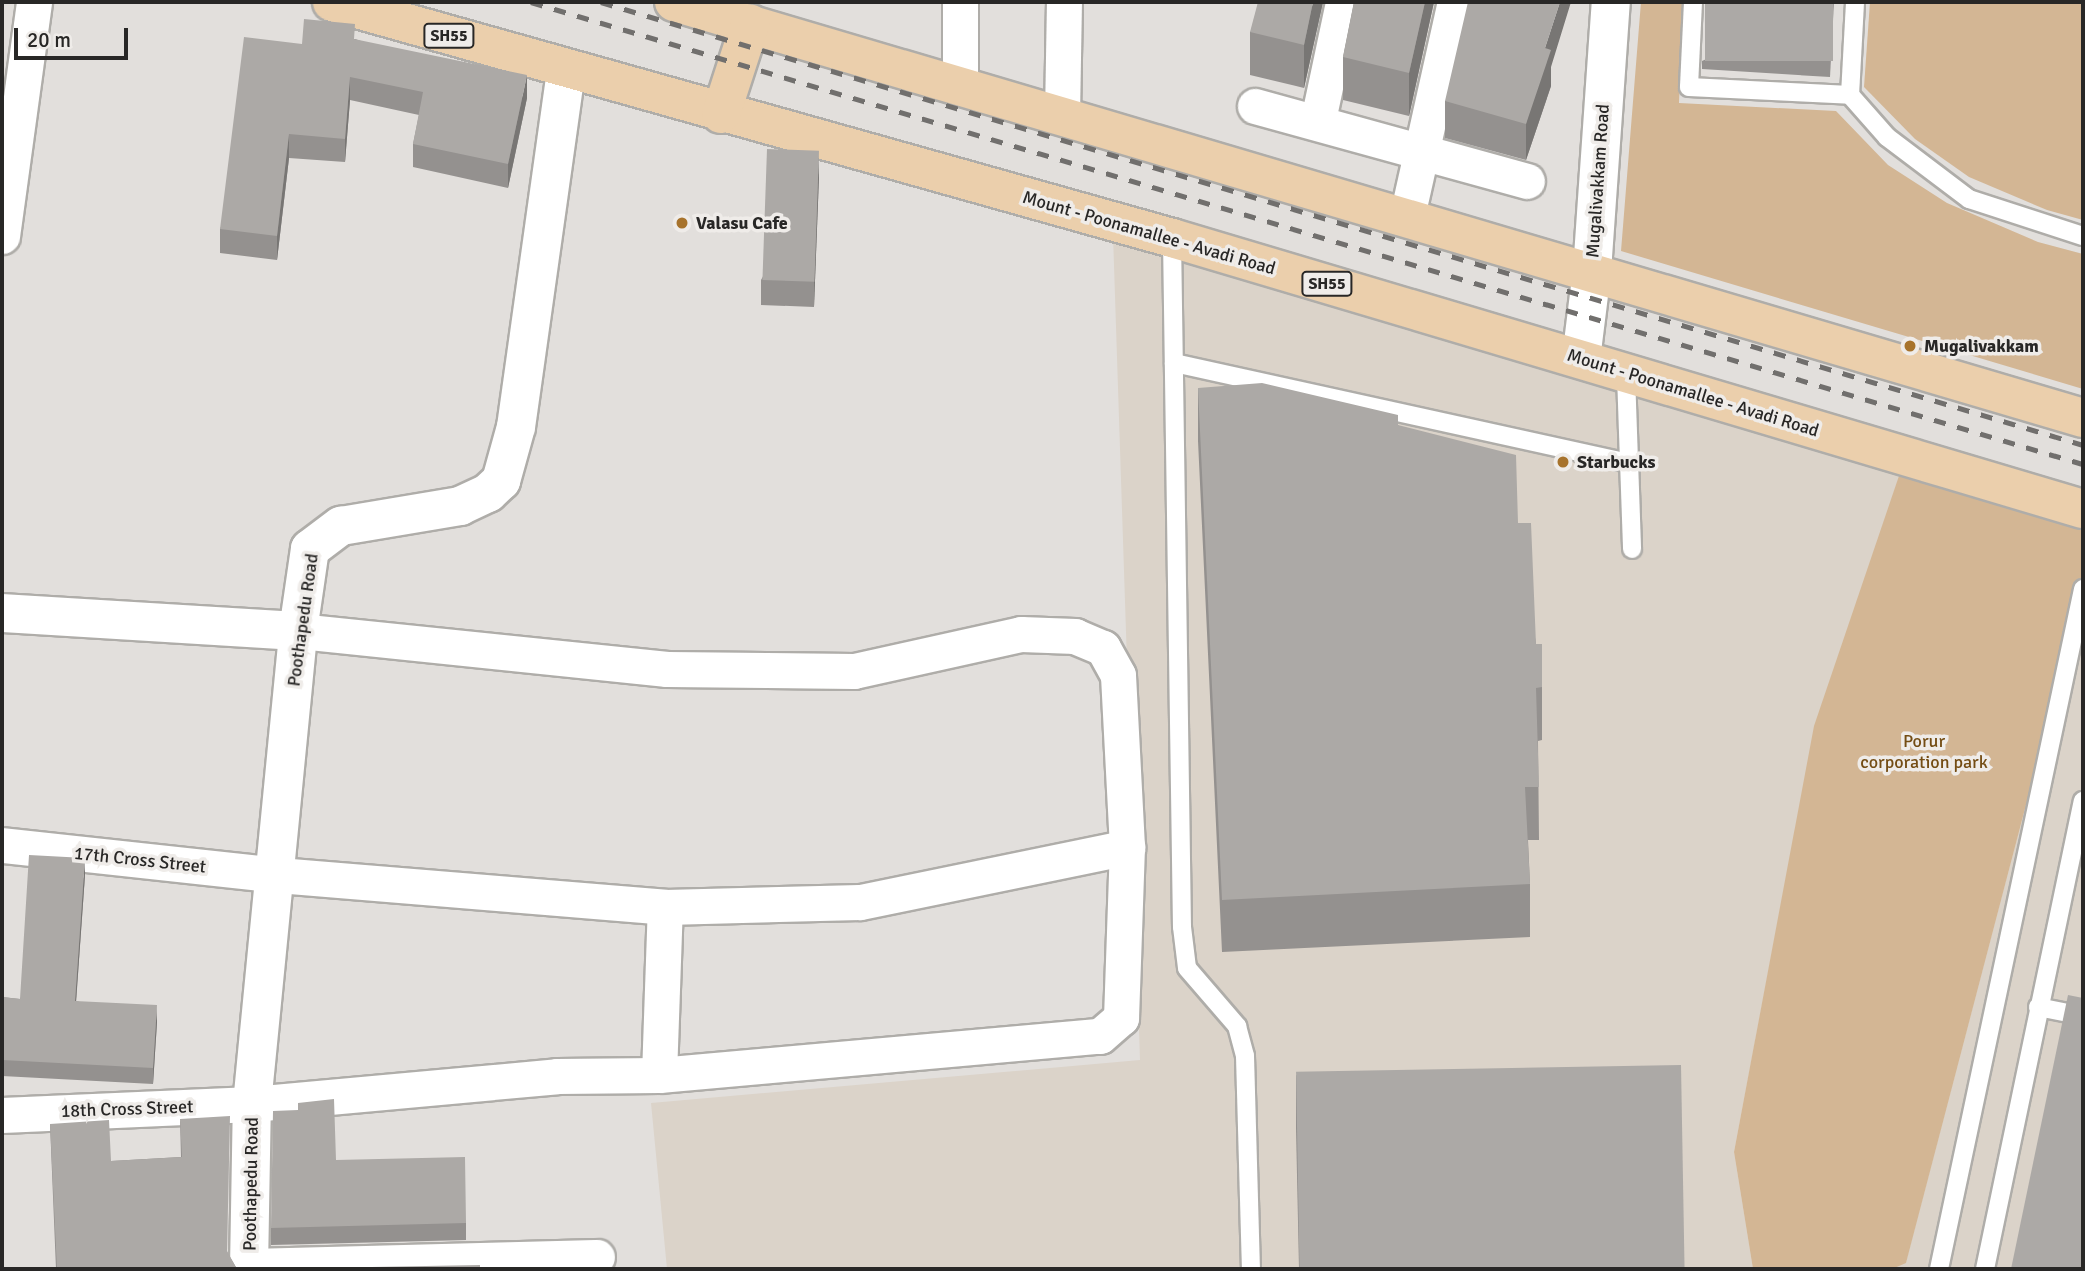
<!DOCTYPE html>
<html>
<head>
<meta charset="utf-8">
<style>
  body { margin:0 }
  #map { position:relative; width:2085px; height:1271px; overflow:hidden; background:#e2dfdc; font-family:Signika,sans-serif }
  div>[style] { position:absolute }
  .built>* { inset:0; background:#dbd3c9 }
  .green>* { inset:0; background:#d3b694 }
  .roads { filter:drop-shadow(2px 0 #afada9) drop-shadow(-2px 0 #afada9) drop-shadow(0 2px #afada9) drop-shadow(0 -2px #afada9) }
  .service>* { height:18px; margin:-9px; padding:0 9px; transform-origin:9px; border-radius:9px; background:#fff }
  .minor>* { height:35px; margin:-17.5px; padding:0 17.5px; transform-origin:17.5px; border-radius:17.5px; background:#fff }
  .tertiary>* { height:38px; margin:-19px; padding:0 19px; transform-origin:19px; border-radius:19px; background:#fff }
  .primary>* { height:38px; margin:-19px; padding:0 19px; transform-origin:19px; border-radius:19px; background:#ebcfac }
  .rail>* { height:5px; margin-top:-2.5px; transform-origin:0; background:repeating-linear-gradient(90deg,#716f6d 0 12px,transparent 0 24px) }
  .wall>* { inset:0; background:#94918f }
  .shaded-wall>* { inset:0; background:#787674 }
  .building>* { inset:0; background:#aca9a6; transform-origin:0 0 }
  .dots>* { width:19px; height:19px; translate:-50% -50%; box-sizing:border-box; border:4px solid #efece9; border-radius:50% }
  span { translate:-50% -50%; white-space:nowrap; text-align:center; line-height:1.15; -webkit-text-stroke:7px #efece9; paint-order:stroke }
  .shield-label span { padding:2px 5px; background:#efece9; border:2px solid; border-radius:5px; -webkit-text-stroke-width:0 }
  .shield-label { font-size:16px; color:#282726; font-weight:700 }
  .street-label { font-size:18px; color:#282726 }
  .poi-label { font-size:18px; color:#282726; font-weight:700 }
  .left { translate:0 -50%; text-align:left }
  .park-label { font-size:18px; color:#744d14 }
  .frame { position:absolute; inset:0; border:4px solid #282726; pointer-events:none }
  .scale { position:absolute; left:14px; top:28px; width:114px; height:32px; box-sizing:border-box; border:4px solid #282726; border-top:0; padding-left:9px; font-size:21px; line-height:24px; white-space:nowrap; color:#282726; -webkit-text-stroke:5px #efece9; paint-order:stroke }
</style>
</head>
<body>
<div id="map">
  <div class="built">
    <div style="clip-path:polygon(1113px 235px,1902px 467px,1805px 778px,1734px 1152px,1753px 1269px,667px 1269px,651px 1103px,1140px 1060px)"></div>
    <div style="clip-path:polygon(2083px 587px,2083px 1269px,1892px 1269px,1906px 1262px)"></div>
  </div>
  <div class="green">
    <div style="clip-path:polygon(1641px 2px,1683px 2px,1679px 103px,1836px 111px,1888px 165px,1947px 203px,2038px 242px,2083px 254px,2083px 389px,1621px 251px)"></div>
    <div style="clip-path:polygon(1870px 2px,2083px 2px,2083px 220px,2047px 210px,1969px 177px,1915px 139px,1864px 87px)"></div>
    <div style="clip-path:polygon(1902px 467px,2083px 524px,2083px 587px,1906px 1263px,1892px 1269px,1753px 1269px,1734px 1152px,1814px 726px)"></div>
  </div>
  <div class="roads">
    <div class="service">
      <div style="left:1693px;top:2px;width:85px;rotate:92.7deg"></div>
      <div style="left:1689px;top:87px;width:161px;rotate:2.8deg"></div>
      <div style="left:1850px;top:95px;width:56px;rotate:48.6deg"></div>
      <div style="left:1887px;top:137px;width:103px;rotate:37.1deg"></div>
      <div style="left:1969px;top:199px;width:120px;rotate:18deg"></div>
      <div style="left:1850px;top:95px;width:93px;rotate:-86.9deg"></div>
      <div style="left:1172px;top:238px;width:689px;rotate:89.17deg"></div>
      <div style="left:1182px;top:927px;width:41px;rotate:83deg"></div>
      <div style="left:1187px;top:968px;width:77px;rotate:49.2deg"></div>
      <div style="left:1237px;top:1026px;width:31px;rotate:75deg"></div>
      <div style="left:1245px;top:1056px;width:213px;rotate:88.4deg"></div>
      <div style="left:1174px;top:363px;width:466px;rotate:12.4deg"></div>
      <div style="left:1626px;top:375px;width:174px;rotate:88deg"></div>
      <div style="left:2038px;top:1007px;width:46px;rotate:11.3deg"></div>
      <div style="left:1939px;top:1269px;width:695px;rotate:-78.04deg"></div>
      <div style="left:1985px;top:1269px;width:478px;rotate:-78.2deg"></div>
    </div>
    <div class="minor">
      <div style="left:960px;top:2px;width:83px;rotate:90deg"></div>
      <div style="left:1255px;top:106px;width:282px;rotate:15.4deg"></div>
      <div style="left:1062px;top:115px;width:113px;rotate:-89deg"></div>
      <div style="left:1318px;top:120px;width:121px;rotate:-78deg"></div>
      <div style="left:1407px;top:216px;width:219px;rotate:-77.4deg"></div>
      <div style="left:2px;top:236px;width:236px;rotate:-82.2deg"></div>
      <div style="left:2px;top:845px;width:278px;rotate:6.2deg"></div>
      <div style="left:278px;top:875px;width:388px;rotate:4.7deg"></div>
      <div style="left:665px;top:907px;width:195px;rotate:-1.5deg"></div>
      <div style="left:860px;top:902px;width:273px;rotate:-11.6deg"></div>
      <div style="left:659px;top:1075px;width:168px;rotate:-88deg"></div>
      <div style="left:2px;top:1115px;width:250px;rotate:-2.5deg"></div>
      <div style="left:252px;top:1104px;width:306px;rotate:-5.2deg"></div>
      <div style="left:557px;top:1076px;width:102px;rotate:-0.6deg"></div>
      <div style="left:659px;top:1075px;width:443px;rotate:-5.1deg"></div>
      <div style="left:1100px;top:1036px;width:28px;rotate:-41deg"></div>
      <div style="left:1121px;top:1018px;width:171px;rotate:-88deg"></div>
      <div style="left:1127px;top:847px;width:172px;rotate:-93deg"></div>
      <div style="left:1118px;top:675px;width:31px;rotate:-119deg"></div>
      <div style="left:1103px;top:648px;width:30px;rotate:-157deg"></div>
      <div style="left:1075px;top:636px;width:54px;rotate:-177.9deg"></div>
      <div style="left:1021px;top:634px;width:171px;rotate:167.5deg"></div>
      <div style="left:854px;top:671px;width:187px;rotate:-179.4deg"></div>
      <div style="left:667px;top:669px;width:371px;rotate:-174.1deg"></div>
      <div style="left:249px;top:1266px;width:348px;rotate:-1.5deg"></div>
    </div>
    <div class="tertiary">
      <div style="left:1581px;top:359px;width:89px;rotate:-82.9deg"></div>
      <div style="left:1592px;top:271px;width:270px;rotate:-86deg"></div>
      <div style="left:2px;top:613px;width:297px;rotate:3.5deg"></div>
      <div style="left:249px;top:1269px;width:165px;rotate:-89deg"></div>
      <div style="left:252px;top:1104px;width:475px;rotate:-84.4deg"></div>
      <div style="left:298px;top:631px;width:83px;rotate:-81.7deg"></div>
      <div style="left:310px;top:549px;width:39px;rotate:-37deg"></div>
      <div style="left:341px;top:526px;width:121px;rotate:-9.5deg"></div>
      <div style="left:460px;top:506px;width:31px;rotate:-25deg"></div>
      <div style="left:488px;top:493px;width:18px;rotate:-43deg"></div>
      <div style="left:501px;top:481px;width:56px;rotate:-74.5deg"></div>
      <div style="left:516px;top:427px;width:359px;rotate:-82deg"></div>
    </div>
    <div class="primary">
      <div style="left:332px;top:2px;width:873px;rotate:15.69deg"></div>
      <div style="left:1172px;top:238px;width:950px;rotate:16.57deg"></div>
      <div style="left:674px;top:2px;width:1469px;rotate:16.45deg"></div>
      <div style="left:721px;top:114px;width:95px;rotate:-72.1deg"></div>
    </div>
  </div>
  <div class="rail">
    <div style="left:531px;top:2px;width:1619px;rotate:16.58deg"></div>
    <div style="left:601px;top:2px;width:1547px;rotate:16.64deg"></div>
  </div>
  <div class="wall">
    <div style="clip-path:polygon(1323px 2px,1304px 88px,1250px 75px,1250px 32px)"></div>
    <div style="clip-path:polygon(1354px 2px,1434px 2px,1409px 116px,1343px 100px,1343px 57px)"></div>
    <div style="clip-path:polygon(1834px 2px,1830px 77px,1702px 69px,1702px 61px)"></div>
    <div style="clip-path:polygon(355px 39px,527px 98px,508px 188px,413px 167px,413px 144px,419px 115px,350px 100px,345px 162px,289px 158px,277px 260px,220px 253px,220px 229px,302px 44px)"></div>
    <div style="clip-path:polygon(1551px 67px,1551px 86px,1526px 160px,1445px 138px,1445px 101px)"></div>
    <div style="clip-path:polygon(819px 176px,814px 307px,761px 305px,761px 280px)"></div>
    <div style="clip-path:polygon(1198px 388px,1398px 425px,1518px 523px,1536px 644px,1542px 644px,1542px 740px,1538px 741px,1539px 840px,1528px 840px,1530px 884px,1530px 937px,1222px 952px,1198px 441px)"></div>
    <div style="clip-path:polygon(85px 875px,76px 1001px,157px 1022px,153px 1084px,2px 1076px,2px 997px,20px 999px)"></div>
    <div style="clip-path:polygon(1296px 1075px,1685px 1269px,1299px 1269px,1296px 1128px)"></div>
    <div style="clip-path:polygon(180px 1119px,227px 1252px,237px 1269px,56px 1269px,50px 1124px,111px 1161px,181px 1157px)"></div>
    <div style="clip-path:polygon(336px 1160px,466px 1223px,466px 1240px,271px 1245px,271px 1228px)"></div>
  </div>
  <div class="shaded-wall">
    <div style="clip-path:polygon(1313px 2px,1323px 2px,1304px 88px,1304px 45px)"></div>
    <div style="clip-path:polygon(1425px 2px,1434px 2px,1409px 116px,1409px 73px)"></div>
    <div style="clip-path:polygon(1560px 2px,1571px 2px,1551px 67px,1551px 86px,1526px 160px,1526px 124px,1545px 48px)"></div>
    <div style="clip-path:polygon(527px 75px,527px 98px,508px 188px,508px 164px)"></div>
    <div style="clip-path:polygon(350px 77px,350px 100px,345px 162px,345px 139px)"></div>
    <div style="clip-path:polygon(289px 134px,289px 158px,277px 260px,277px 236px)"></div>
    <div style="clip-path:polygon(819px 151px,819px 176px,814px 307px,814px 282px)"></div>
    <div style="clip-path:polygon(85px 858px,85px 875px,75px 1017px,75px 1001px)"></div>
    <div style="clip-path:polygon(157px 1005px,157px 1022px,153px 1084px,153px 1068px)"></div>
  </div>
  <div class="building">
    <div style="clip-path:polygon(1258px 2px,1313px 2px,1304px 45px,1250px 32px)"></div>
    <div style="clip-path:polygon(1354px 2px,1425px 2px,1409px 73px,1343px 57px)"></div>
    <div style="clip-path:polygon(1468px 2px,1560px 2px,1545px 48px,1551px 50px,1526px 124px,1445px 101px)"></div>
    <div style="left:1705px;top:2px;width:128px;height:59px"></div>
    <div style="clip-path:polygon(304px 19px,355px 24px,354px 39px,527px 75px,508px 164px,413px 144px,423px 92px,350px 77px,345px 139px,289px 134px,277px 236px,220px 229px,244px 37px,302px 44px)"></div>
    <div style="left:767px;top:149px;width:52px;height:131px;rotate:2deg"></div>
    <div style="clip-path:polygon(1262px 383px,1398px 415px,1398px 425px,1516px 455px,1518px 523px,1531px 523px,1536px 644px,1542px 644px,1542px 687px,1536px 688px,1539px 787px,1525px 787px,1530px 884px,1222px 900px,1198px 388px)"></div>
    <div style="clip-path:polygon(29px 855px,85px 858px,75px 1001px,157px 1005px,153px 1068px,2px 1060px,2px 997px,20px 999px)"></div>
    <div style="clip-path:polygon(2068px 995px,2083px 998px,2083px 1269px,2011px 1269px)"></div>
    <div style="left:1681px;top:1065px;width:204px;height:385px;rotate:89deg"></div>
    <div style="clip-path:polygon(334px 1099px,336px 1160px,465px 1157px,466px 1223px,271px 1228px,273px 1111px,298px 1110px,298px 1103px)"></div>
    <div style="clip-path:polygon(230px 1116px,227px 1251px,237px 1269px,57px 1269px,50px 1124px,109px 1120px,111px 1161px,182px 1157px,180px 1119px)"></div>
    <div style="clip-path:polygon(480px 1265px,480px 1269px,260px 1269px,262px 1269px)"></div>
  </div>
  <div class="dots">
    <div style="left:682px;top:223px;background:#a7732c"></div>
    <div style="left:1910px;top:346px;background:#a7732c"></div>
    <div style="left:1563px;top:462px;background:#a7732c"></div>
  </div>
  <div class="shield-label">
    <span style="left:449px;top:36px">SH55</span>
    <span style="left:1327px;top:284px">SH55</span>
  </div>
  <div class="street-label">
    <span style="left:1598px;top:181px;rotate:-86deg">Mugalivakkam Road</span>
    <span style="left:1149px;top:233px;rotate:16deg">Mount - Poonamallee - Avadi Road</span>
    <span style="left:1693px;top:393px;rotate:17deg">Mount - Poonamallee - Avadi Road</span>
    <span style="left:303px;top:620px;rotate:-82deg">Poothapedu Road</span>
    <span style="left:140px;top:860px;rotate:6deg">17th Cross Street</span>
    <span style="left:127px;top:1109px;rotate:-2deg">18th Cross Street</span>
    <span style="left:251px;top:1184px;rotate:-89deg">Poothapedu Road</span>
  </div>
  <div class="poi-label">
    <span class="left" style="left:696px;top:223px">Valasu Cafe</span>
    <span class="left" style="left:1924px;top:346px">Mugalivakkam</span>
    <span class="left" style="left:1577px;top:462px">Starbucks</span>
  </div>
  <div class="park-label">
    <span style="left:1924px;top:752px">Porur<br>corporation park</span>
  </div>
  <div class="frame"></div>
  <div class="scale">20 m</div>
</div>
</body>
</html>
